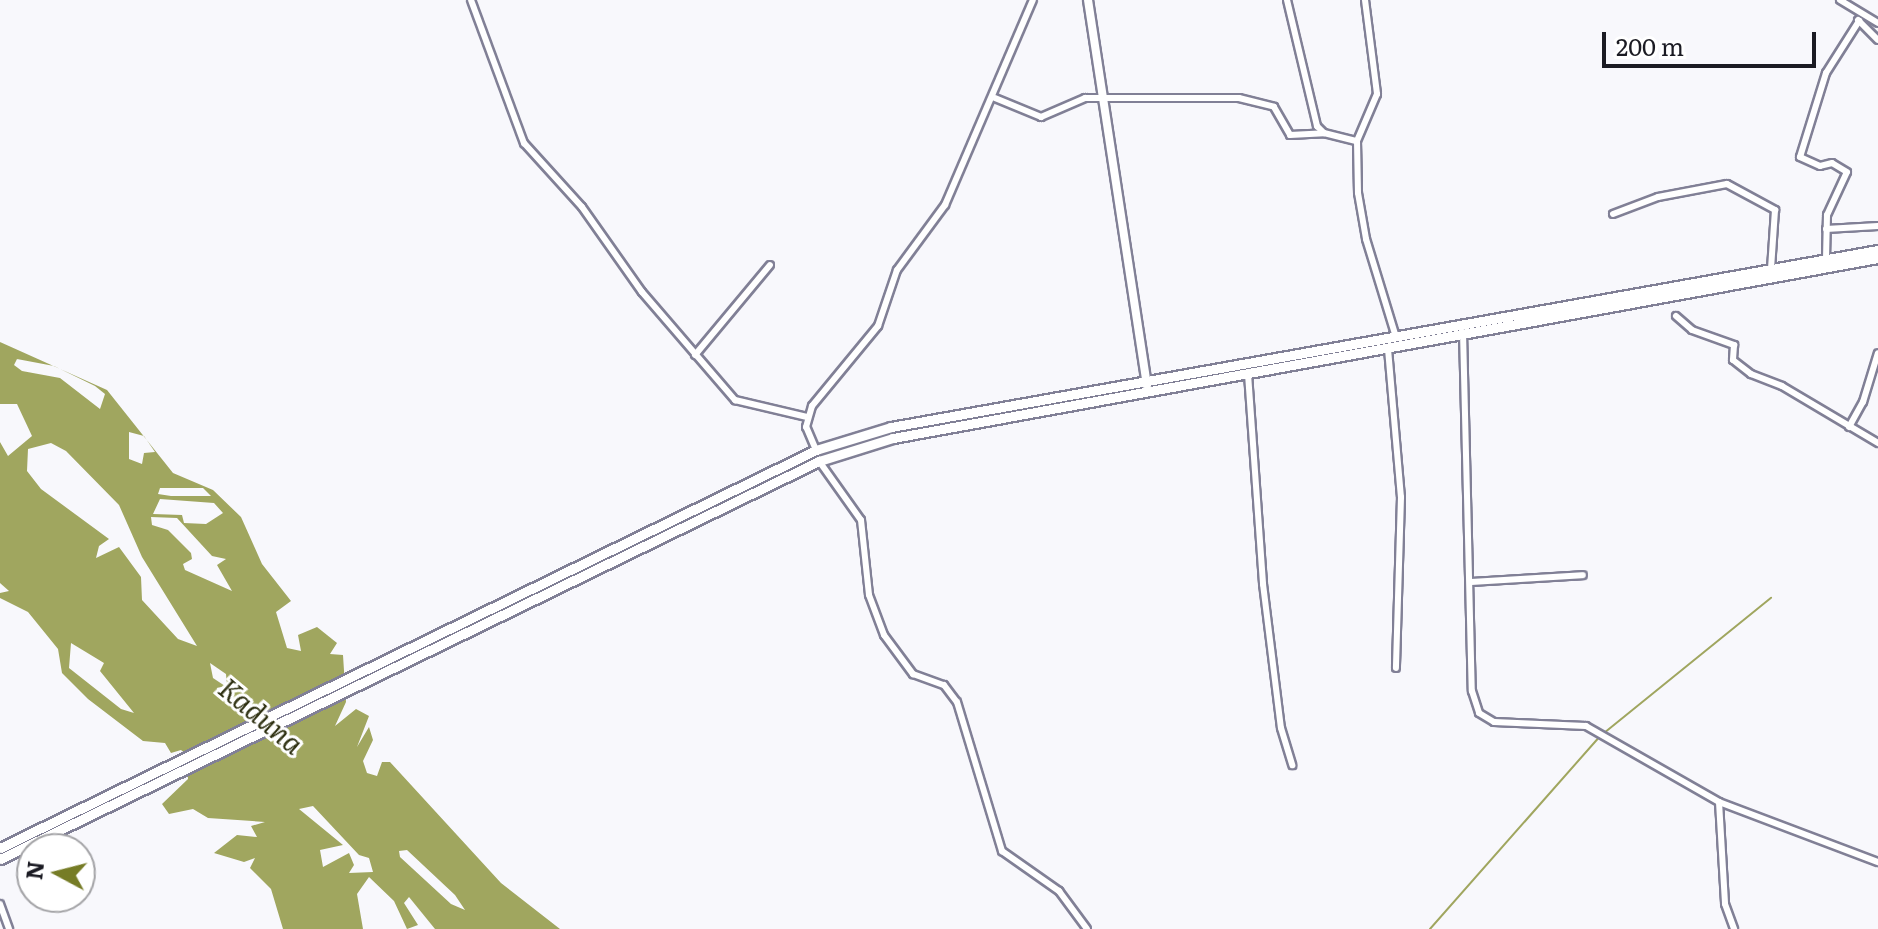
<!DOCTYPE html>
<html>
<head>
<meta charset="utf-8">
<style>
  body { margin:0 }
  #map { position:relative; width:1878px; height:929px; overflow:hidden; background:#f8f8fc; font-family:Literata,serif }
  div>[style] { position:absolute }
  .water>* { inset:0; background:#a0a65f }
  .stream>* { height:2px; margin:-1px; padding:0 1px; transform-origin:1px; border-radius:1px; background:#a0a65f }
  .roads { filter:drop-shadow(2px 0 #818096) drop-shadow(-2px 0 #818096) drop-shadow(0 2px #818096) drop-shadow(0 -2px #818096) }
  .street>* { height:6px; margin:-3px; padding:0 3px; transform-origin:3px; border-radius:3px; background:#fff }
  .secondary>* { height:8px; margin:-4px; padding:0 4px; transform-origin:4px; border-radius:4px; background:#fff }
  .primary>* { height:9px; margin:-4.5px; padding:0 4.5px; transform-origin:4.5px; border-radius:4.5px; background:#fff }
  span { translate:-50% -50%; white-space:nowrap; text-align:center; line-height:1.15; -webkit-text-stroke:6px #fff; paint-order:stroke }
  .water-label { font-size:28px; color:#2e3011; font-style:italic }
  .north { position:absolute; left:16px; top:833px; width:80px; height:80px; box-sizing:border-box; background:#fff; border:2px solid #a4a4a7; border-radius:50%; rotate:277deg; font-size:22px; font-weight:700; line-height:32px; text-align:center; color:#1b1b23 }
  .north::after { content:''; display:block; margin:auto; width:28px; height:36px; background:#767c26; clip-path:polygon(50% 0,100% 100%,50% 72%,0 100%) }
  .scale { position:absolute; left:1602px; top:32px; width:214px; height:36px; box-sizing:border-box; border:4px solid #1b1b23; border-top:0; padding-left:10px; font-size:24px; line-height:28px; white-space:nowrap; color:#1b1b23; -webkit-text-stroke:6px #fff; paint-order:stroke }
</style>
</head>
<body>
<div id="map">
  <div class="water">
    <div style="clip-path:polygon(evenodd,0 342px,107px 390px,173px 473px,213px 490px,241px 517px,262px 564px,291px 601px,276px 612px,287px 648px,301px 651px,298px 635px,317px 627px,337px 643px,330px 654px,343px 655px,346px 702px,335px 726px,356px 709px,369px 716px,357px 747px,369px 727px,373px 740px,363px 761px,367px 773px,377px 776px,382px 762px,390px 762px,501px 883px,560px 929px,435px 929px,409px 897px,404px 903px,418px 925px,407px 929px,394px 901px,369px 877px,357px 894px,363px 929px,283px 929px,271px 889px,250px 868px,255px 858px,244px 862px,214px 853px,237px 835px,257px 837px,251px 826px,265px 822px,208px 818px,193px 809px,169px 814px,162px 804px,188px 779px,187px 755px,181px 750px,171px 753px,165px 743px,143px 741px,88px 699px,62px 673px,58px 649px,28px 612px,0 598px,0 593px,9px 591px,0 583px,0 442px,8px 456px,32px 436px,17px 404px,0 404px,0 342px,17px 359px,54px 366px,95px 386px,105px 394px,100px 409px,60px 378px,22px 371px,14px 365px,17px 359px,0 342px,129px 432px,144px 436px,155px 452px,144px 453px,142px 464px,129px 459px,129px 432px,0 342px,51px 443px,66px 451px,119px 505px,142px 557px,197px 646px,178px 639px,142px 600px,141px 577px,119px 547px,96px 558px,99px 546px,109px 539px,41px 489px,27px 471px,28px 449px,51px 443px,0 342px,160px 488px,203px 488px,211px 496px,171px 496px,158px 494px,160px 488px,0 342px,160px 499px,214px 503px,223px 513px,206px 524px,184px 523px,182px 515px,153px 514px,160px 499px,0 342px,151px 517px,177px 518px,212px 556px,226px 559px,217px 565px,232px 591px,185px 570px,183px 564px,192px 559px,191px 553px,168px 530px,152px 525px,151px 517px,0 342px,71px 643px,104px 663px,100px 671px,134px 713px,121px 709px,69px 668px,71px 643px,0 342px,210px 663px,226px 674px,228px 698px,218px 696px,217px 688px,225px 686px,213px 678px,210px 663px,0 342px,313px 806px,359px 855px,369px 858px,373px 872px,349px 873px,354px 865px,349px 853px,323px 867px,320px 850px,343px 845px,299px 809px,313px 806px,0 342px,407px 850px,455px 895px,465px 910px,451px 904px,400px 857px,399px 851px,407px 850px)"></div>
  </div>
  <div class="stream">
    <div style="left:1604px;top:733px;width:215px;rotate:-39deg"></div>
    <div style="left:1430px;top:929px;width:256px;rotate:-48.6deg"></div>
  </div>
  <div class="roads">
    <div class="street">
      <div style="left:471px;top:0;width:153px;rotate:69.7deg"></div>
      <div style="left:524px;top:143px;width:86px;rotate:47.8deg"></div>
      <div style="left:582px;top:207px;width:104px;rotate:54.8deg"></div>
      <div style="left:642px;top:292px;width:143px;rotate:49.3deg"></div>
      <div style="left:735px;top:400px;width:74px;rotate:13.3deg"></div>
      <div style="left:1287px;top:0;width:130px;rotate:76.6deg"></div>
      <div style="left:1317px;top:126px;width:10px;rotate:45deg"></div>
      <div style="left:1324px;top:133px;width:34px;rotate:14deg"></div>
      <div style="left:1365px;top:0;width:95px;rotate:82.7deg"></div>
      <div style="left:1377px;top:94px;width:51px;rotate:113.1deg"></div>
      <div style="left:1357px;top:141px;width:52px;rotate:88.9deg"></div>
      <div style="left:1358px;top:193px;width:47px;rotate:80.1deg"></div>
      <div style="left:1366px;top:239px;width:102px;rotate:73deg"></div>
      <div style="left:1840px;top:0;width:44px;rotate:31.2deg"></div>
      <div style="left:1858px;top:20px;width:28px;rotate:45deg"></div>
      <div style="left:995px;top:98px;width:50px;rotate:22.4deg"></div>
      <div style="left:1041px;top:117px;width:48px;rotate:-23.4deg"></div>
      <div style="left:1085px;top:98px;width:154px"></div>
      <div style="left:1239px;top:98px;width:36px;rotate:14deg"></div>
      <div style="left:1274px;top:107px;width:32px;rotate:60deg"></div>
      <div style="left:1290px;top:135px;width:34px;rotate:-3deg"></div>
      <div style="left:1613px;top:214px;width:48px;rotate:-20.7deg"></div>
      <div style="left:1658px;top:197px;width:70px;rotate:-10.7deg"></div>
      <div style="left:1727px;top:184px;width:55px;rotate:28.4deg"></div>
      <div style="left:1775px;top:210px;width:59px;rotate:93.9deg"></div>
      <div style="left:1826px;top:229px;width:52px;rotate:-3.3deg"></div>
      <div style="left:1826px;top:259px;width:44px;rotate:-88.7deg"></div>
      <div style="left:1827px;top:215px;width:47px;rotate:-65.1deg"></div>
      <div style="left:1847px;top:172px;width:17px;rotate:-149deg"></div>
      <div style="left:1832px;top:163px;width:12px;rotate:166deg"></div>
      <div style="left:1820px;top:166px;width:22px;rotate:-156deg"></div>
      <div style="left:1800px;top:157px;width:88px;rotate:-72.8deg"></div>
      <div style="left:1826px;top:73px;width:62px;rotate:-57.6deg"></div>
      <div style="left:1676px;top:316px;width:21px;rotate:41deg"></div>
      <div style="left:1692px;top:330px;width:45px;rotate:19.7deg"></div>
      <div style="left:1734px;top:345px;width:15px;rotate:94deg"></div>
      <div style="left:1733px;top:360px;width:23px;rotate:38deg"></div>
      <div style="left:1751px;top:374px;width:33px;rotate:21deg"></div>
      <div style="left:1782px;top:386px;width:112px;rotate:30.7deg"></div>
      <div style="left:1463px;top:332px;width:359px;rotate:88.6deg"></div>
      <div style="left:1472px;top:691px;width:23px;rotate:72deg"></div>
      <div style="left:1479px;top:713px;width:17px;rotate:31deg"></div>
      <div style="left:1494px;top:722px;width:92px;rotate:2.5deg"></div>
      <div style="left:1586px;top:726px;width:153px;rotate:29.7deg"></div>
      <div style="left:1719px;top:802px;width:170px;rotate:20.7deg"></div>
      <div style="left:1388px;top:349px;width:149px;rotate:85deg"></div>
      <div style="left:1401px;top:497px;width:171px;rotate:91.7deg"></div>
      <div style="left:695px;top:355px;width:117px;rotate:-50.2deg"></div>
      <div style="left:1248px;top:374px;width:211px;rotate:85.9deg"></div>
      <div style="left:1263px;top:584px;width:145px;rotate:82.9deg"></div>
      <div style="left:1281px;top:728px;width:39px;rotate:73deg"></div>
      <div style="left:1849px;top:427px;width:29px;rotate:-61deg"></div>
      <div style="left:1863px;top:402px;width:51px;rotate:-73deg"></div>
      <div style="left:816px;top:450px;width:25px;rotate:-113deg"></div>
      <div style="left:806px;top:427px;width:22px;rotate:-74deg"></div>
      <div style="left:812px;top:406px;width:104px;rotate:-50.5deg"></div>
      <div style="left:878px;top:326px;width:59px;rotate:-71.3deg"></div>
      <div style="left:897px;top:270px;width:81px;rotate:-53.6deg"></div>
      <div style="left:945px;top:205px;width:223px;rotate:-66.8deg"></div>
      <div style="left:819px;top:461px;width:72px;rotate:54.6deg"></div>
      <div style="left:861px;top:520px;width:75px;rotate:83.9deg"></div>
      <div style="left:869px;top:595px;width:43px;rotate:69.4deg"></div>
      <div style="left:884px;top:635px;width:49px;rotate:53.4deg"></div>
      <div style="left:913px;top:674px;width:33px;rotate:20deg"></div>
      <div style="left:944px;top:685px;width:21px;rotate:53deg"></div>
      <div style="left:957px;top:702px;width:156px;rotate:73.2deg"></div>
      <div style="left:1002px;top:851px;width:70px;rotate:35.1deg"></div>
      <div style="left:1059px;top:891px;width:47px;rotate:53.6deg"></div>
      <div style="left:1470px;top:582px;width:113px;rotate:-3.5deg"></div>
      <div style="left:1719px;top:802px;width:102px;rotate:86.6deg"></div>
      <div style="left:1725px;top:904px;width:27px;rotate:70deg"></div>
      <div style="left:0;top:904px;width:27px;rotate:70deg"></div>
    </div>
    <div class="secondary">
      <div style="left:1088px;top:0;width:390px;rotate:81.3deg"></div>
    </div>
    <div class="primary">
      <div style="left:0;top:848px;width:908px;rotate:-26deg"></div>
      <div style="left:816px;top:450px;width:78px;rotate:-17deg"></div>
      <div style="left:891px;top:427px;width:1003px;rotate:-10.17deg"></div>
      <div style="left:0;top:859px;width:911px;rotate:-25.92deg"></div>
      <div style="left:819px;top:461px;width:77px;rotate:-17.3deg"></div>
      <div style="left:893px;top:438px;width:1001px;rotate:-10.36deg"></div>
    </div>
  </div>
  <div class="water-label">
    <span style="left:262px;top:715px;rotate:40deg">Kaduna</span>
  </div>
  <div class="north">N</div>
  <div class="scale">200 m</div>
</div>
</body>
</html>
